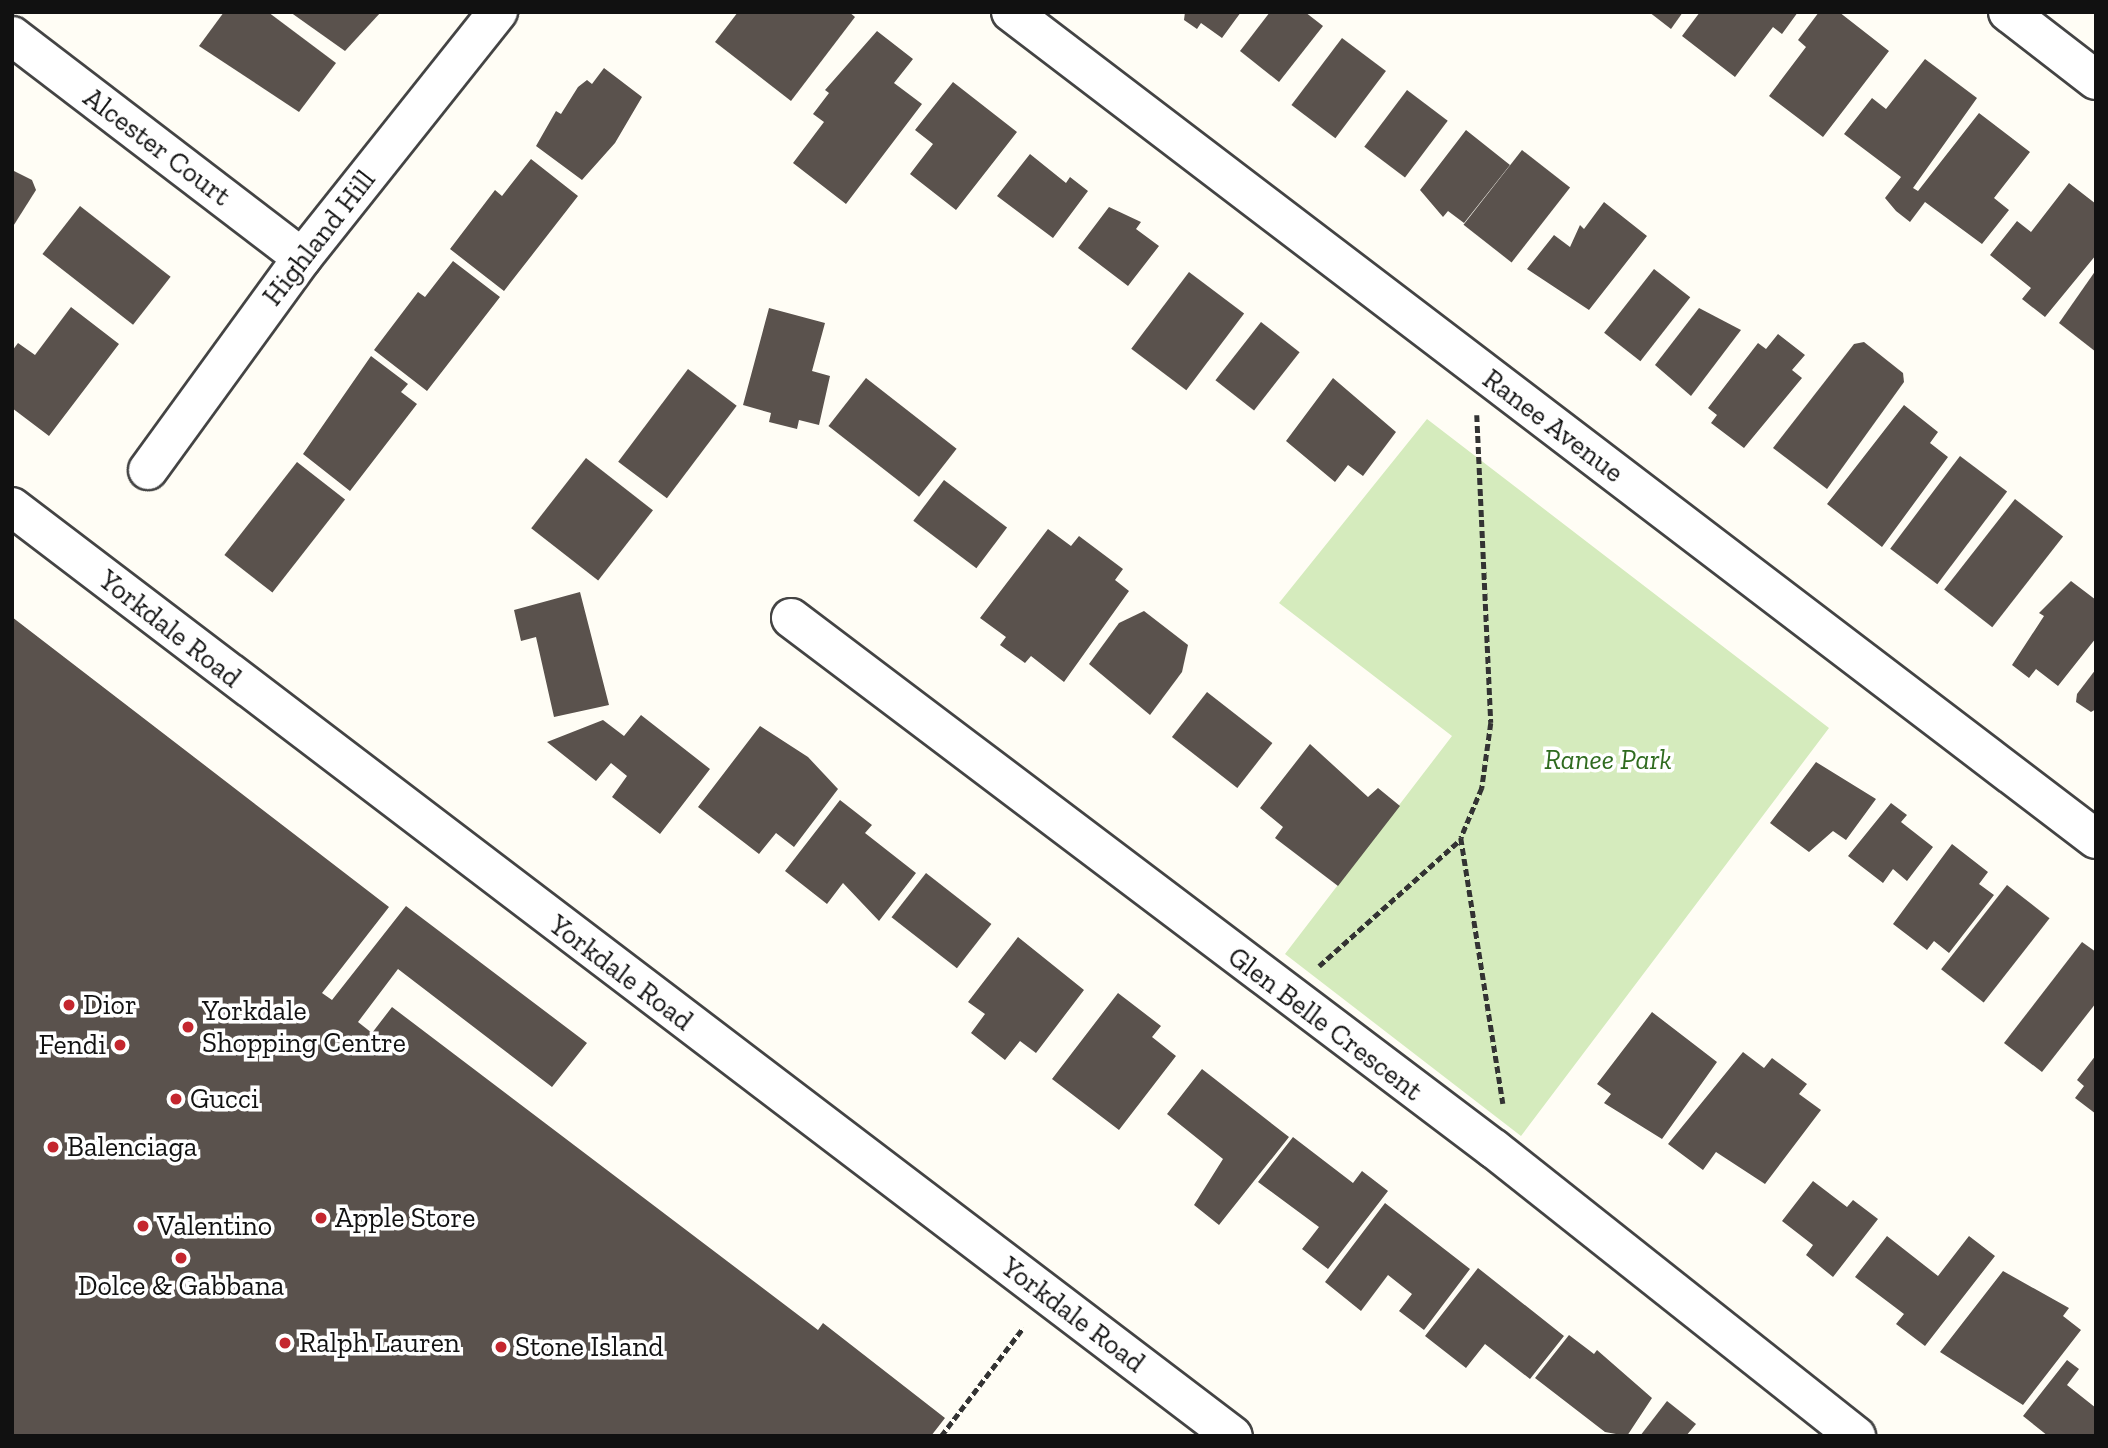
<!DOCTYPE html>
<html>
<head>
<meta charset="utf-8">
<style>
  body { margin:0 }
  #map { position:relative; width:2108px; height:1448px; overflow:hidden; background:#fffdf5; font-family:"Zilla Slab",serif }
  div>[style] { position:absolute }
  .green>* { inset:0; background:#d5ebbd }
  .building>* { inset:0; background:#5a524d; transform-origin:0 0 }
  .path>* { height:4.5px; margin-top:-2.25px; transform-origin:0; background:repeating-linear-gradient(90deg,#333 0 7px,transparent 0 10.5px) }
  .roads { filter:drop-shadow(2px 0 #444) drop-shadow(-2px 0 #444) drop-shadow(0 2px #444) drop-shadow(0 -2px #444) }
  .minor>* { height:38px; margin:-19px; padding:0 19px; transform-origin:19px; border-radius:19px; background:#fff }
  .dots>* { width:19px; height:19px; translate:-50% -50%; box-sizing:border-box; border:4px solid #fff; border-radius:50% }
  span { translate:-50% -50%; white-space:nowrap; text-align:center; line-height:1.15; -webkit-text-stroke:7px #fff; paint-order:stroke }
  .street-label { font-size:28px; color:#111 }
  .park-label { font-size:28px; color:#2f6b1f; font-style:italic }
  .poi-label { font-size:28px; color:#111 }
  .left { translate:0 -50%; text-align:left }
  .right { translate:-100% -50%; text-align:right }
  .frame { position:absolute; inset:0; border:14px solid #111; pointer-events:none }
</style>
</head>
<body>
<div id="map">
  <div class="green">
    <div style="clip-path:polygon(1427px 419px,1829px 728px,1521px 1136px,1285px 954px,1452px 736px,1279px 603px)"></div>
  </div>
  <div class="building">
    <div style="clip-path:polygon(224px 12px,268px 12px,336px 63px,299px 112px,199px 46px)"></div>
    <div style="clip-path:polygon(290px 12px,381px 12px,345px 51px)"></div>
    <div style="clip-path:polygon(738px 12px,849px 12px,855px 17px,791px 101px,715px 42px)"></div>
    <div style="clip-path:polygon(1185px 12px,1241px 12px,1222px 38px,1201px 23px,1197px 29px,1184px 20px)"></div>
    <div style="clip-path:polygon(1270px 12px,1305px 12px,1323px 26px,1279px 82px,1240px 51px)"></div>
    <div style="clip-path:polygon(1649px 12px,1683px 12px,1671px 29px)"></div>
    <div style="clip-path:polygon(1700px 12px,1798px 12px,1782px 34px,1773px 27px,1735px 77px,1682px 36px)"></div>
    <div style="clip-path:polygon(1819px 12px,1839px 12px,1889px 51px,1823px 137px,1769px 96px,1806px 47px,1798px 40px)"></div>
    <div style="clip-path:polygon(877px 31px,913px 59px,894px 83px,922px 104px,846px 204px,793px 163px,824px 122px,813px 114px,829px 93px,825px 90px)"></div>
    <div style="left:1342px;top:38px;width:55px;height:84px;rotate:37deg"></div>
    <div style="clip-path:polygon(1925px 59px,1977px 98px,1913px 188px,1918px 191px,1979px 113px,2030px 152px,1994px 198px,2009px 210px,1982px 244px,1925px 202px,1910px 222px,1896px 211px,1885px 198px,1901px 177px,1844px 134px,1872px 98px,1886px 109px)"></div>
    <div style="clip-path:polygon(604px 68px,642px 97px,615px 143px,582px 180px,536px 146px,556px 111px,561px 114px,578px 87px,587px 80px,592px 84px)"></div>
    <div style="clip-path:polygon(953px 82px,1017px 132px,956px 210px,910px 174px,933px 144px,915px 130px)"></div>
    <div style="left:1407px;top:90px;width:51px;height:71px;rotate:37deg"></div>
    <div style="clip-path:polygon(1466px 130px,1510px 165px,1464px 223px,1448px 211px,1443px 217px,1420px 190px)"></div>
    <div style="left:1522px;top:150px;width:61px;height:95px;rotate:38deg"></div>
    <div style="clip-path:polygon(1030px 154px,1066px 183px,1070px 177px,1088px 191px,1053px 238px,997px 196px)"></div>
    <div style="clip-path:polygon(531px 159px,578px 196px,504px 291px,450px 249px,495px 190px,502px 196px)"></div>
    <div style="clip-path:polygon(12px 170px,32px 180px,36px 190px,12px 228px)"></div>
    <div style="clip-path:polygon(2069px 183px,2096px 204px,2096px 255px,2045px 317px,2022px 299px,2031px 288px,1990px 255px,2017px 221px,2031px 232px)"></div>
    <div style="clip-path:polygon(1604px 202px,1647px 236px,1589px 310px,1527px 269px,1554px 235px,1570px 247px,1580px 225px,1584px 229px)"></div>
    <div style="left:80px;top:206px;width:115px;height:61px;rotate:38deg"></div>
    <div style="clip-path:polygon(1109px 207px,1141px 222px,1136px 229px,1159px 246px,1128px 286px,1078px 248px)"></div>
    <div style="clip-path:polygon(453px 261px,500px 297px,427px 391px,374px 350px,418px 292px,425px 297px)"></div>
    <div style="left:1654px;top:269px;width:46px;height:81px;rotate:38deg"></div>
    <div style="clip-path:polygon(2096px 270px,2096px 352px,2059px 323px)"></div>
    <div style="left:1189px;top:272px;width:69px;height:96px;rotate:37deg"></div>
    <div style="clip-path:polygon(71px 307px,119px 344px,49px 436px,12px 408px,12px 351px,18px 343px,35px 355px)"></div>
    <div style="clip-path:polygon(769px 308px,825px 323px,812px 371px,830px 376px,819px 425px,799px 420px,797px 429px,769px 422px,771px 413px,743px 405px)"></div>
    <div style="clip-path:polygon(1699px 308px,1741px 330px,1691px 396px,1655px 365px)"></div>
    <div style="left:1261px;top:322px;width:49px;height:74px;rotate:38deg"></div>
    <div style="clip-path:polygon(1778px 334px,1805px 355px,1792px 370px,1802px 378px,1744px 448px,1711px 423px,1717px 415px,1708px 408px,1758px 343px,1766px 349px)"></div>
    <div style="clip-path:polygon(1864px 342px,1903px 373px,1904px 382px,1827px 489px,1773px 448px,1854px 344px)"></div>
    <div style="clip-path:polygon(371px 356px,408px 384px,401px 392px,417px 404px,350px 491px,303px 454px)"></div>
    <div style="left:688px;top:369px;width:61px;height:116px;rotate:37deg"></div>
    <div style="left:866px;top:378px;width:115px;height:61px;rotate:38deg"></div>
    <div style="clip-path:polygon(1333px 378px,1396px 432px,1363px 476px,1348px 465px,1335px 482px,1286px 441px)"></div>
    <div style="clip-path:polygon(1904px 405px,1938px 432px,1930px 443px,1948px 457px,1882px 547px,1827px 504px)"></div>
    <div style="left:1960px;top:456px;width:59px;height:116px;rotate:37deg"></div>
    <div style="left:586px;top:458px;width:85px;height:89px;rotate:38deg"></div>
    <div style="left:297px;top:462px;width:61px;height:118px;rotate:38deg"></div>
    <div style="left:944px;top:480px;width:79px;height:51px;rotate:37deg"></div>
    <div style="left:2015px;top:499px;width:61px;height:115px;rotate:38deg"></div>
    <div style="clip-path:polygon(1048px 529px,1071px 546px,1079px 536px,1123px 569px,1115px 580px,1129px 591px,1064px 682px,1031px 656px,1025px 663px,1000px 645px,1006px 637px,980px 618px)"></div>
    <div style="clip-path:polygon(2071px 581px,2096px 600px,2096px 638px,2058px 686px,2036px 669px,2029px 678px,2012px 665px,2044px 616px,2039px 613px)"></div>
    <div style="clip-path:polygon(580px 592px,609px 705px,554px 717px,536px 637px,521px 641px,514px 610px)"></div>
    <div style="clip-path:polygon(1144px 611px,1188px 645px,1182px 672px,1150px 715px,1089px 664px,1119px 623px)"></div>
    <div style="clip-path:polygon(12px 617px,389px 907px,322px 993px,332px 1000px,406px 906px,587px 1043px,552px 1087px,398px 969px,358px 1022px,372px 1033px,392px 1007px,818px 1330px,823px 1323px,945px 1418px,931px 1436px,12px 1436px)"></div>
    <div style="clip-path:polygon(2096px 669px,2096px 709px,2091px 712px,2076px 702px,2077px 694px)"></div>
    <div style="left:1207px;top:692px;width:83px;height:57px;rotate:38deg"></div>
    <div style="clip-path:polygon(641px 715px,710px 769px,660px 834px,612px 797px,627px 776px,611px 763px,596px 781px,547px 742px,603px 720px,624px 736px)"></div>
    <div style="clip-path:polygon(760px 726px,808px 757px,838px 789px,794px 847px,776px 833px,759px 854px,698px 807px)"></div>
    <div style="clip-path:polygon(1310px 744px,1368px 797px,1378px 788px,1400px 806px,1338px 886px,1275px 838px,1283px 827px,1260px 808px)"></div>
    <div style="clip-path:polygon(1816px 762px,1876px 799px,1846px 840px,1833px 831px,1809px 852px,1770px 823px)"></div>
    <div style="clip-path:polygon(840px 800px,872px 825px,865px 833px,916px 873px,879px 921px,843px 883px,827px 904px,785px 871px)"></div>
    <div style="clip-path:polygon(1891px 803px,1907px 815px,1901px 822px,1933px 847px,1907px 881px,1893px 869px,1883px 883px,1848px 856px)"></div>
    <div style="clip-path:polygon(1952px 844px,1988px 872px,1979px 884px,1994px 895px,1949px 953px,1934px 941px,1927px 950px,1893px 924px)"></div>
    <div style="left:926px;top:873px;width:83px;height:56px;rotate:38deg"></div>
    <div style="left:2007px;top:885px;width:54px;height:107px;rotate:38deg"></div>
    <div style="clip-path:polygon(1018px 937px,1084px 990px,1036px 1053px,1020px 1041px,1005px 1060px,971px 1033px,985px 1014px,968px 1002px)"></div>
    <div style="clip-path:polygon(2082px 942px,2096px 952px,2096px 1003px,2042px 1072px,2004px 1043px)"></div>
    <div style="clip-path:polygon(1118px 993px,1161px 1026px,1152px 1037px,1176px 1056px,1119px 1130px,1052px 1079px)"></div>
    <div style="clip-path:polygon(1652px 1012px,1717px 1062px,1662px 1139px,1604px 1103px,1611px 1094px,1597px 1084px)"></div>
    <div style="clip-path:polygon(1743px 1052px,1764px 1068px,1772px 1058px,1807px 1084px,1799px 1094px,1821px 1110px,1765px 1184px,1716px 1152px,1703px 1170px,1668px 1144px)"></div>
    <div style="clip-path:polygon(2096px 1055px,2096px 1114px,2075px 1098px,2084px 1086px,2077px 1080px)"></div>
    <div style="clip-path:polygon(1202px 1069px,1289px 1137px,1219px 1225px,1194px 1205px,1223px 1159px,1167px 1114px)"></div>
    <div style="clip-path:polygon(1293px 1137px,1353px 1183px,1362px 1171px,1388px 1191px,1328px 1269px,1302px 1249px,1319px 1227px,1258px 1182px)"></div>
    <div style="clip-path:polygon(1813px 1181px,1847px 1207px,1853px 1200px,1878px 1219px,1833px 1277px,1806px 1255px,1813px 1245px,1782px 1221px)"></div>
    <div style="clip-path:polygon(1385px 1203px,1470px 1269px,1424px 1330px,1399px 1311px,1412px 1294px,1388px 1275px,1361px 1311px,1325px 1282px)"></div>
    <div style="clip-path:polygon(1887px 1236px,1938px 1276px,1969px 1236px,1995px 1256px,1925px 1346px,1896px 1324px,1904px 1314px,1855px 1277px)"></div>
    <div style="clip-path:polygon(1478px 1268px,1564px 1336px,1530px 1379px,1485px 1344px,1466px 1368px,1425px 1336px)"></div>
    <div style="clip-path:polygon(2003px 1271px,2069px 1308px,2063px 1316px,2081px 1330px,2023px 1405px,1940px 1352px)"></div>
    <div style="clip-path:polygon(1569px 1335px,1594px 1354px,1597px 1350px,1652px 1398px,1627px 1436px,1605px 1432px,1535px 1378px)"></div>
    <div style="clip-path:polygon(2067px 1360px,2079px 1369px,2067px 1385px,2096px 1408px,2096px 1436px,2048px 1436px,2023px 1416px)"></div>
    <div style="clip-path:polygon(1667px 1401px,1696px 1424px,1686px 1436px,1640px 1436px)"></div>
  </div>
  <div class="path">
    <div style="left:1477px;top:415px;width:308px;rotate:87.4deg"></div>
    <div style="left:1491px;top:723px;width:66px;rotate:97.9deg"></div>
    <div style="left:1482px;top:788px;width:54px;rotate:112.8deg"></div>
    <div style="left:1461px;top:838px;width:269px;rotate:81deg"></div>
    <div style="left:1319px;top:966px;width:191px;rotate:-41.8deg"></div>
    <div style="left:941px;top:1436px;width:136px;rotate:-52.8deg"></div>
  </div>
  <div class="roads">
    <div class="minor">
      <div style="left:1011px;top:12px;width:1364px;rotate:37.32deg"></div>
      <div style="left:2008px;top:12px;width:111px;rotate:37.7deg"></div>
      <div style="left:12px;top:36px;width:365px;rotate:37.4deg"></div>
      <div style="left:148px;top:470px;width:262px;rotate:-54deg"></div>
      <div style="left:302px;top:258px;width:315px;rotate:-51.5deg"></div>
      <div style="left:12px;top:507px;width:1534px;rotate:37.27deg"></div>
      <div style="left:791px;top:618px;width:881px;rotate:37.07deg"></div>
      <div style="left:1494px;top:1149px;width:462px;rotate:38.4deg"></div>
    </div>
  </div>
  <div class="dots">
    <div style="left:69px;top:1005px;background:#c4262e"></div>
    <div style="left:188px;top:1027px;background:#c4262e"></div>
    <div style="left:120px;top:1045px;background:#c4262e"></div>
    <div style="left:176px;top:1099px;background:#c4262e"></div>
    <div style="left:53px;top:1147px;background:#c4262e"></div>
    <div style="left:321px;top:1218px;background:#c4262e"></div>
    <div style="left:143px;top:1226px;background:#c4262e"></div>
    <div style="left:181px;top:1258px;background:#c4262e"></div>
    <div style="left:285px;top:1343px;background:#c4262e"></div>
    <div style="left:501px;top:1347px;background:#c4262e"></div>
  </div>
  <div class="street-label">
    <span style="left:157px;top:147px;rotate:37deg">Alcester Court</span>
    <span style="left:319px;top:238px;rotate:-52deg">Highland Hill</span>
    <span style="left:1553px;top:426px;rotate:37deg">Ranee Avenue</span>
    <span style="left:170px;top:629px;rotate:38deg">Yorkdale Road</span>
    <span style="left:621px;top:973px;rotate:37deg">Yorkdale Road</span>
    <span style="left:1325px;top:1024px;rotate:37deg">Glen Belle Crescent</span>
    <span style="left:1073px;top:1315px;rotate:37deg">Yorkdale Road</span>
  </div>
  <div class="park-label">
    <span style="left:1608px;top:760px">Ranee Park</span>
  </div>
  <div class="poi-label">
    <span class="left" style="left:83px;top:1005px">Dior</span>
    <span class="left" style="left:202px;top:1027px">Yorkdale<br>Shopping Centre</span>
    <span class="right" style="left:106px;top:1045px">Fendi</span>
    <span class="left" style="left:190px;top:1099px">Gucci</span>
    <span class="left" style="left:67px;top:1147px">Balenciaga</span>
    <span class="left" style="left:335px;top:1218px">Apple Store</span>
    <span class="left" style="left:157px;top:1226px">Valentino</span>
    <span style="left:181px;top:1286px">Dolce &amp; Gabbana</span>
    <span class="left" style="left:299px;top:1343px">Ralph Lauren</span>
    <span class="left" style="left:515px;top:1347px">Stone Island</span>
  </div>
  <div class="frame"></div>
</div>
</body>
</html>
